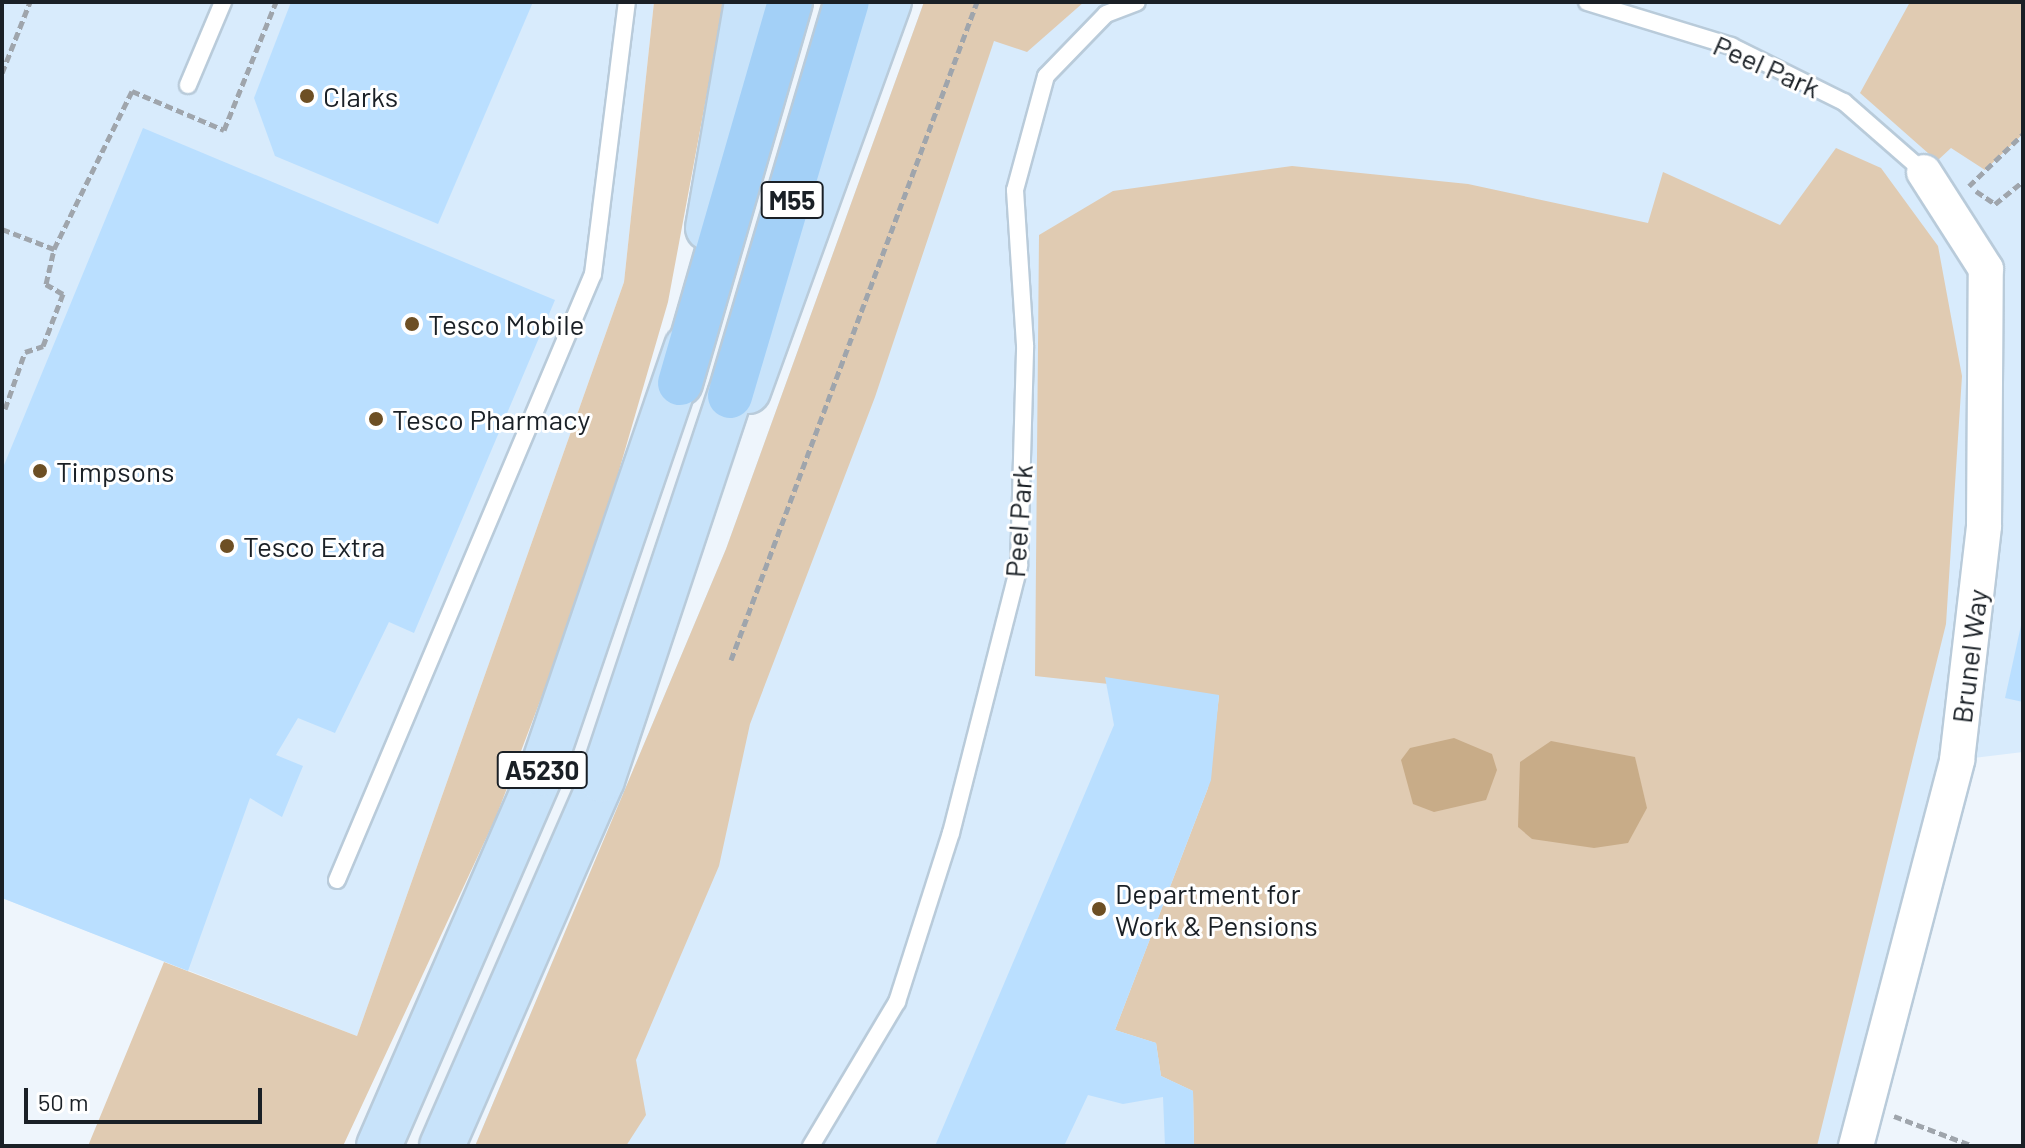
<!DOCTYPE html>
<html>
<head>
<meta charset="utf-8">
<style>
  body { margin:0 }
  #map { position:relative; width:2025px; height:1148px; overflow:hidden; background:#eef5fc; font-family:Barlow,sans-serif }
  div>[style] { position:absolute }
  .built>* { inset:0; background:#d8ebfc }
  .green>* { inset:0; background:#e0cbb2 }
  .water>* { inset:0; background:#c8ac88 }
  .building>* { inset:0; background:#badfff }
  .path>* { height:5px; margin-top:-2.5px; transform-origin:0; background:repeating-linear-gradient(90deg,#9fa5ac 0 8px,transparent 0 12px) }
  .roads { filter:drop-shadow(2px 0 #b9cbda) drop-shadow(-2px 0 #b9cbda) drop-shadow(0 2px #b9cbda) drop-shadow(0 -2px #b9cbda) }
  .lane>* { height:16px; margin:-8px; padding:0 8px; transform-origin:8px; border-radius:8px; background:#fff }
  .street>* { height:34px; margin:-17px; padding:0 17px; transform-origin:17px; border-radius:17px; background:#fff }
  .primary>* { height:44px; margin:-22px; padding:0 22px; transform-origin:22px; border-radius:22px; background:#c8e3fa }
  .highway>* { height:44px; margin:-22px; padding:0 22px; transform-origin:22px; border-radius:22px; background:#a3d0f7 }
  .dots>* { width:22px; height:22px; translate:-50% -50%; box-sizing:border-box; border:4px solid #fff; border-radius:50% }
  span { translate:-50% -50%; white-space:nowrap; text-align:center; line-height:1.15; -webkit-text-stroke:6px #fff; paint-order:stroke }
  .shield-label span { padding:2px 6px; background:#fff; border:2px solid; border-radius:6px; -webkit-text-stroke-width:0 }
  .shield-label { font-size:26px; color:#1a2026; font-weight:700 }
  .street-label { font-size:28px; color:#1a2026 }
  .poi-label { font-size:28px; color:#1a2026 }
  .left { translate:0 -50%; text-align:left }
  .frame { position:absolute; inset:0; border:4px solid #1a2026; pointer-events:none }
  .scale { position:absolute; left:24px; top:1088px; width:238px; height:36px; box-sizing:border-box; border:4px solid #1a2026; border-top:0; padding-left:10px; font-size:24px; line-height:28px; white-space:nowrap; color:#1a2026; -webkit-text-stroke:6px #fff; paint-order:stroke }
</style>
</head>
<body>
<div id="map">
  <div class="built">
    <div style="clip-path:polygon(2px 2px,654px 2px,624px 282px,357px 1036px,2px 898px)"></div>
    <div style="clip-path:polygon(924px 2px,2023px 2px,2023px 752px,1957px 760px,1857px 1146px,475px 1146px,726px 549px)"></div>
  </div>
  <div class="green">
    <div style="clip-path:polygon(654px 2px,724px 2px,668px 302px,591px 567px,496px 817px,343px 1146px,88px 1146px,164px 962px,357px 1036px,624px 282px)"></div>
    <div style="clip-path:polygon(924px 2px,1084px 2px,1027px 52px,994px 41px,875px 397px,750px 724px,719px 866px,636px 1060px,646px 1115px,626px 1146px,475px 1146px,726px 549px)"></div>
    <div style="clip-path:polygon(1910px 2px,2023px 2px,2023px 134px,1985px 170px,1951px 148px,1937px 161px,1860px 93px)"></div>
    <div style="clip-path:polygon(1836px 148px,1881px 168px,1938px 246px,1962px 376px,1946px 624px,1817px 1146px,1194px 1146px,1193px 1091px,1161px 1076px,1156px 1043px,1115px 1030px,1208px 788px,1219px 696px,1035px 676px,1039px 235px,1113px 191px,1292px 166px,1468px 184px,1648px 223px,1663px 172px,1780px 225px)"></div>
  </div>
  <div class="water">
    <div style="clip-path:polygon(1454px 738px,1492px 754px,1497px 770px,1486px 800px,1434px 812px,1413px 804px,1401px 760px,1410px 748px)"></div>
    <div style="clip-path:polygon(1551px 741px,1635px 757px,1647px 808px,1628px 843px,1594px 848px,1532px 839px,1518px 827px,1520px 762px)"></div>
  </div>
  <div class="building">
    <div style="clip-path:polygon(291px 2px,533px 2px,438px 224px,275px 156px,254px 98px)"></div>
    <div style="clip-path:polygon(143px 128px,555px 300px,414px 633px,389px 622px,335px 733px,298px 718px,276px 755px,303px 766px,282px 817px,250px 798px,188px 971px,2px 898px,2px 470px)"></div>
    <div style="clip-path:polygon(2022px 621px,2023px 621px,2023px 702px,2005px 698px)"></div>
    <div style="clip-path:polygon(1105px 677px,1219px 695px,1211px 780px,1115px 1030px,1156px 1043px,1161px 1076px,1193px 1091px,1194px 1146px,1165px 1146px,1163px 1097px,1123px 1104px,1088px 1095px,1064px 1146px,935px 1146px,1114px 725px)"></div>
  </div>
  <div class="path">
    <div style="left:2px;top:73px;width:76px;rotate:-68.5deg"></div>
    <div style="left:1969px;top:186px;width:75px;rotate:-43.9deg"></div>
    <div style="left:1976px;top:191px;width:23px;rotate:34deg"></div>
    <div style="left:1995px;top:204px;width:36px;rotate:-39deg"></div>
    <div style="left:2px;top:229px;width:56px;rotate:21deg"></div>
    <div style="left:5px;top:409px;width:60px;rotate:-70.7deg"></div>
    <div style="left:25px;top:352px;width:19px;rotate:-18deg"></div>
    <div style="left:43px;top:346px;width:56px;rotate:-69deg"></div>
    <div style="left:63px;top:294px;width:20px;rotate:-150deg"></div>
    <div style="left:46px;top:284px;width:36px;rotate:-77deg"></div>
    <div style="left:54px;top:249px;width:176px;rotate:-63.7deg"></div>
    <div style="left:132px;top:91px;width:100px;rotate:23deg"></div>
    <div style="left:224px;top:130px;width:138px;rotate:-67.9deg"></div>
    <div style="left:731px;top:660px;width:702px;rotate:-69.5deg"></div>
    <div style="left:1894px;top:1116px;width:85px;rotate:20.8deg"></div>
  </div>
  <div class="roads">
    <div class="lane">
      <div style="left:1587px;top:2px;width:151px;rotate:17deg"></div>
      <div style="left:1731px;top:46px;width:126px;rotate:26.4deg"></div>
      <div style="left:1844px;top:102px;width:106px;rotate:41.2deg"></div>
      <div style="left:188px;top:85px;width:90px;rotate:-67.1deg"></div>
      <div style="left:337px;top:880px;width:658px;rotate:-67.1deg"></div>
      <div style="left:593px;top:274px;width:274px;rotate:-82.9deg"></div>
      <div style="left:811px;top:1146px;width:168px;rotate:-59.2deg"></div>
      <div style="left:897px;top:1002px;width:177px;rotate:-72.3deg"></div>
      <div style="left:951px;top:833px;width:276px;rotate:-75.7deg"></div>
      <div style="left:1019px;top:566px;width:221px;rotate:-88.4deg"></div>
      <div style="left:1025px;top:345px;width:155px;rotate:-93.7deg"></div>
      <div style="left:1015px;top:190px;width:118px;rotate:-74.8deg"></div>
      <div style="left:1046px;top:76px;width:86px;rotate:-45.9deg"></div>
      <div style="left:1106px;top:14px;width:33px;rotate:-21deg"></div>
    </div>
    <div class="street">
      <div style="left:1856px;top:1146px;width:399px;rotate:-75.3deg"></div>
      <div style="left:1957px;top:760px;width:236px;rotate:-83.4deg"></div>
      <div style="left:1984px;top:526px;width:257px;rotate:-89.6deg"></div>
      <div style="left:1986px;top:269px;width:115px;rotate:-122.6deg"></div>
    </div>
    <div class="primary">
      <div style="left:708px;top:228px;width:229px;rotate:-80.2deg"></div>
      <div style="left:748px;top:391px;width:414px;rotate:-70.1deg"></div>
      <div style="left:379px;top:1146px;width:407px;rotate:-66.5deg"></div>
      <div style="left:541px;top:773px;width:450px;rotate:-71.1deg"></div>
      <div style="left:442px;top:1146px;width:399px;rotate:-66.4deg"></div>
      <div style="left:602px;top:780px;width:405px;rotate:-71.6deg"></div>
    </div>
    <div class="highway">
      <div style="left:680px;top:383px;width:397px;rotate:-73.9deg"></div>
      <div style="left:730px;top:396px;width:411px;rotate:-73.5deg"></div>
    </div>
  </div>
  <div class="dots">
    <div style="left:307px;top:96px;background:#6d4f24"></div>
    <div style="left:412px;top:324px;background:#6d4f24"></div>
    <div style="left:376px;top:419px;background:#6d4f24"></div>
    <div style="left:40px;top:471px;background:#6d4f24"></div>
    <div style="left:227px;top:546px;background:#6d4f24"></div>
    <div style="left:1099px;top:909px;background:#6d4f24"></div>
  </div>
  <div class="shield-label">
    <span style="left:792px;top:200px">M55</span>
    <span style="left:542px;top:770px">A5230</span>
  </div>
  <div class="street-label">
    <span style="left:1767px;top:66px;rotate:24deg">Peel Park</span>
    <span style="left:1018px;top:521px;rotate:-86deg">Peel Park</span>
    <span style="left:1969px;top:656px;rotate:-83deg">Brunel Way</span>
  </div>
  <div class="poi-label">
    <span class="left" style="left:323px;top:96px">Clarks</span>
    <span class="left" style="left:428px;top:324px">Tesco Mobile</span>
    <span class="left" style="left:392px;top:419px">Tesco Pharmacy</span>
    <span class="left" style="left:56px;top:471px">Timpsons</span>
    <span class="left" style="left:243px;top:546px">Tesco Extra</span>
    <span class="left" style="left:1115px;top:909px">Department for<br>Work &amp; Pensions</span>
  </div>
  <div class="frame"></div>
  <div class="scale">50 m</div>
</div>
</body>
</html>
